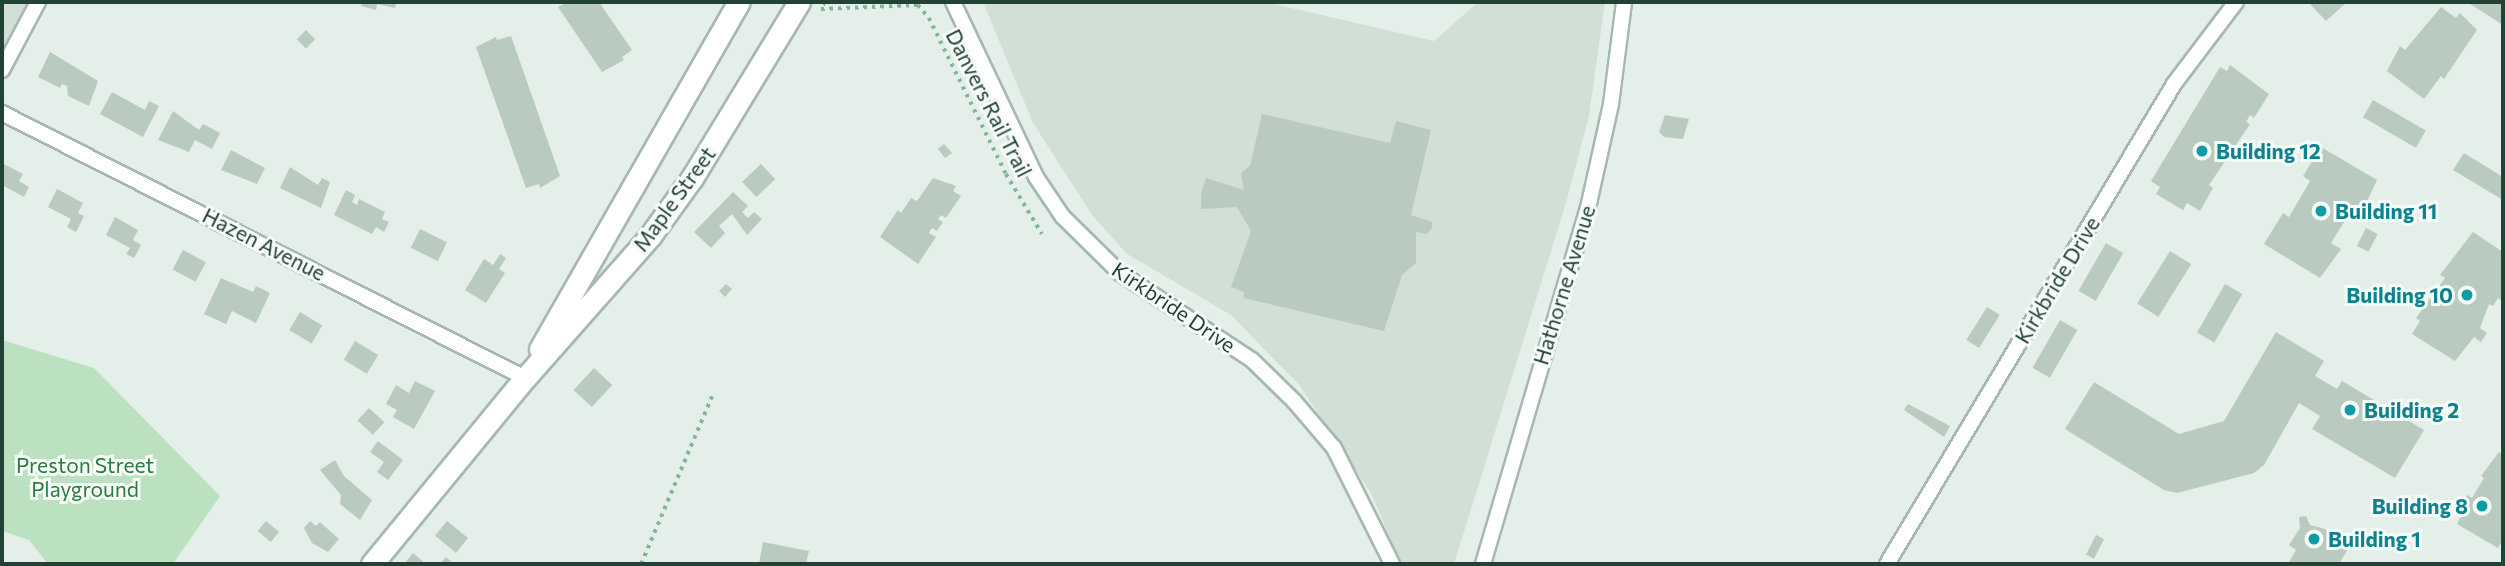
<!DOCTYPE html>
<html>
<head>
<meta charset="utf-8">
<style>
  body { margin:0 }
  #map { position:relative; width:2505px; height:566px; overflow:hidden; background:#e4efe9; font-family:Commissioner,sans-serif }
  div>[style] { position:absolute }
  .built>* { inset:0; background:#d2dfd7 }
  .green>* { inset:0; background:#bce1c0 }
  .building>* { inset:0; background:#b9cac1; transform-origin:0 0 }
  .path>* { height:3.5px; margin-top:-1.75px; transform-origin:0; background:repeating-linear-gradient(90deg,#82b59d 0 3.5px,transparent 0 8.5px) }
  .roads { filter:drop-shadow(2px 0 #a6b8af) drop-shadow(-2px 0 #a6b8af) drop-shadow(0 2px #a6b8af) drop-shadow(0 -2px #a6b8af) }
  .street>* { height:14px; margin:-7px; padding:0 7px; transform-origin:7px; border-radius:7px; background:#fff }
  .secondary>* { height:21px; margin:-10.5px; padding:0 10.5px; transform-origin:10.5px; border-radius:10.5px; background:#fff }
  .dots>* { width:19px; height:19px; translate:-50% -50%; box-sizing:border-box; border:4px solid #f6fbf7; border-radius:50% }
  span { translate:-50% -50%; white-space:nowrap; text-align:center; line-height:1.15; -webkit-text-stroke:6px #f6fbf7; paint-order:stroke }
  .street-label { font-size:21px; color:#224235 }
  .culture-label { font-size:21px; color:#0d838f; font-weight:700 }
  .left { translate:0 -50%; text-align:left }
  .right { translate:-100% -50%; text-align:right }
  .park-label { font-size:21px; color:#287d3c }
  .frame { position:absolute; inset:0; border:4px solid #224235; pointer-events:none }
</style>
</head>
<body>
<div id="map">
  <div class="built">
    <div style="clip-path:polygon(2px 2px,32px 2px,2px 55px)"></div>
    <div style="clip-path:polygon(983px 2px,1266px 2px,1434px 41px,1478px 2px,1605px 2px,1589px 116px,1566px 203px,1454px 564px,1401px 564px,1371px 493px,1300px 386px,1231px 315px,1127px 254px,1092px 215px,1033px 123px)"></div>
  </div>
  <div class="green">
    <div style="clip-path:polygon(2px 340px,94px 368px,220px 496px,173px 564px,48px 564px,29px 540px,2px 531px)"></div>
  </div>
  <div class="building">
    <div style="clip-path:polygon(362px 2px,397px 2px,395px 8px,377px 4px,376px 10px,361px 6px)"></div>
    <div style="clip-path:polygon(567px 2px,599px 2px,632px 50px,622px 57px,624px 60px,602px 72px,558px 7px)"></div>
    <div style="clip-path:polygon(2308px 2px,2347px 2px,2326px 21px)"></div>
    <div style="clip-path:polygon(2467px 2px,2503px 2px,2503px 25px)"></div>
    <div style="clip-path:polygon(2441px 7px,2456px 18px,2460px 13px,2477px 30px,2444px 79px,2441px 76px,2424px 99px,2387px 71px,2400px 46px,2405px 50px)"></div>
    <div style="left:306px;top:30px;width:13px;height:13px;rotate:45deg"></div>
    <div style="clip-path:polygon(511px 36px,560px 176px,540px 188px,539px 184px,526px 188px,476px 47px,496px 37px,497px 40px)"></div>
    <div style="clip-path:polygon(50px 52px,98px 81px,89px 106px,68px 96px,67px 86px,62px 84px,60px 88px,38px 77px)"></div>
    <div style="clip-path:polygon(2230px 65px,2269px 94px,2254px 118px,2250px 115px,2246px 122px,2250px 124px,2209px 185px,2213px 188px,2200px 211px,2187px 203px,2183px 210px,2156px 194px,2160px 187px,2151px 181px,2220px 67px,2227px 71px)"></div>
    <div style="clip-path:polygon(112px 92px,145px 110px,149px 101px,159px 106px,143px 137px,100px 114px)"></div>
    <div style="left:2373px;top:100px;width:61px;height:20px;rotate:30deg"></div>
    <div style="clip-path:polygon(173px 111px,199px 130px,203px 124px,220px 133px,212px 149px,195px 140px,189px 152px,158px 140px)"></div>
    <div style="clip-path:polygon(1262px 114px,1390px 143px,1396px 121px,1431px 130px,1411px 215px,1432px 222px,1432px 228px,1427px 234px,1416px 232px,1416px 263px,1402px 275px,1384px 331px,1244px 298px,1244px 292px,1231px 287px,1251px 231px,1237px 207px,1201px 209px,1201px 194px,1206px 178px,1244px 190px,1241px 173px,1250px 166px)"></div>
    <div style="clip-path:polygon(1665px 115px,1689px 119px,1683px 139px,1664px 137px,1659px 132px)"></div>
    <div style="clip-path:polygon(944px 144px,952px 153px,945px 158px,938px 149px)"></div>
    <div style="clip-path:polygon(2321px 147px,2377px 180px,2361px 214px,2352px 209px,2331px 243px,2341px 249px,2320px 278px,2264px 244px,2283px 213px,2289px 217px,2310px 181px,2303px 176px)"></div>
    <div style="clip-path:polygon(231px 150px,265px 168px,257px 184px,221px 170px)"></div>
    <div style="clip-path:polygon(2464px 153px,2503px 177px,2503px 200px,2453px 170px)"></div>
    <div style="clip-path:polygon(2px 163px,23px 174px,19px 181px,29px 187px,24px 197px,2px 185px)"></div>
    <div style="left:761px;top:164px;width:21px;height:26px;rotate:47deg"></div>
    <div style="clip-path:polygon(290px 167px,318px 185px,322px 178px,330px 182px,321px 208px,280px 188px)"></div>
    <div style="clip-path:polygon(933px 178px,956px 186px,953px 191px,961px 196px,946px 218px,941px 215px,938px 219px,943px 222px,937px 231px,932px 228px,929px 233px,936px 237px,918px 264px,880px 237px,898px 210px,901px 213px,911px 198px,917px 201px)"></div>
    <div style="clip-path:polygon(57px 189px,83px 203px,78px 213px,84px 216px,76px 232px,67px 227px,71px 219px,48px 207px)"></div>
    <div style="clip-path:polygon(346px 190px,355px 195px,352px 202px,357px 205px,359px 199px,385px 212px,382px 219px,389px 222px,384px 232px,376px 227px,372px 234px,334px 215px)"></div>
    <div style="clip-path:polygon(733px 192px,748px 206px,742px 212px,748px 218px,754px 212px,762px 219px,747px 235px,732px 214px,719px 226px,725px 233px,711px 248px,694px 232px)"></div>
    <div style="clip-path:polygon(115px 217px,138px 230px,133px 240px,141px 245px,134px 258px,126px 254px,130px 248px,106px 235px)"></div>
    <div style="left:2366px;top:228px;width:13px;height:20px;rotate:27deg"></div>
    <div style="left:420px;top:229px;width:30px;height:21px;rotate:26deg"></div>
    <div style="clip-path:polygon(2473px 232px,2503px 252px,2503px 302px,2498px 298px,2493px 306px,2489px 304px,2480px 328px,2487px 333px,2481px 342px,2474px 337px,2455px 361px,2412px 334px,2420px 321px,2416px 318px,2445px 278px,2440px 275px)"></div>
    <div style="left:2106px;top:243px;width:20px;height:55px;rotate:30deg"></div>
    <div style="left:183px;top:250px;width:26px;height:22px;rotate:28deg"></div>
    <div style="left:2170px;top:251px;width:25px;height:62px;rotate:32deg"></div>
    <div style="clip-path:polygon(500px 254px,506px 258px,499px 269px,505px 273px,486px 303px,465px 290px,484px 259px,493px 265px)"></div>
    <div style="clip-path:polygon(221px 278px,253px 292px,256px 286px,270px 293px,256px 323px,232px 311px,226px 324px,204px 314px)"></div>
    <div style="clip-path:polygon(726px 284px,732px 289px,725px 297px,719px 291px)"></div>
    <div style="left:2225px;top:284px;width:20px;height:56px;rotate:30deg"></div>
    <div style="left:1987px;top:307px;width:15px;height:39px;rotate:32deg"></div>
    <div style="left:300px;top:312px;width:26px;height:21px;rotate:31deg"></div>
    <div style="left:2060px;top:320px;width:20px;height:55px;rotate:30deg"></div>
    <div style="clip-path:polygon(2276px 332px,2324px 361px,2315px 376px,2337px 389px,2342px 381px,2424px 430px,2395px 478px,2312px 429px,2320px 416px,2299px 403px,2264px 465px,2254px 473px,2177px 493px,2164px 490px,2065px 429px,2094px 382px,2179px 434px,2224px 421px)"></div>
    <div style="left:355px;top:341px;width:27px;height:22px;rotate:31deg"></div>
    <div style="left:594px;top:368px;width:25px;height:30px;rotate:43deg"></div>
    <div style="clip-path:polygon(415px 381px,435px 391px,414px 429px,393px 417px,397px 410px,386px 404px,396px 385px,409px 393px)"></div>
    <div style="clip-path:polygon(1908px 404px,1950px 426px,1944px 437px,1904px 410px)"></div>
    <div style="left:369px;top:408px;width:21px;height:17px;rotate:43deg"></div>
    <div style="clip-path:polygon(378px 441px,403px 460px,388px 480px,377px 472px,384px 462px,370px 452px)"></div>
    <div style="clip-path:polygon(2499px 452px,2503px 455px,2503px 540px,2498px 548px,2457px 524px,2461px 516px,2457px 513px,2467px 495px,2472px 498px,2484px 478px,2481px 476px)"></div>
    <div style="clip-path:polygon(335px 460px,344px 476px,372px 500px,360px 520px,340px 504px,341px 495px,320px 470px)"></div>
    <div style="clip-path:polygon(2306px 516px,2310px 525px,2332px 531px,2335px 541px,2348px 549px,2339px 564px,2288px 564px,2296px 550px,2289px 545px,2300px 528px,2299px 517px)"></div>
    <div style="left:266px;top:521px;width:17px;height:13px;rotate:40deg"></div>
    <div style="clip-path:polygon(310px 521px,316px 526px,320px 522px,339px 539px,328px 552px,312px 543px,304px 528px)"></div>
    <div style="left:447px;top:521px;width:27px;height:19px;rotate:39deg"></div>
    <div style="left:2096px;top:535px;width:9px;height:22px;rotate:27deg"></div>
    <div style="clip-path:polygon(763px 542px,809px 551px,806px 564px,759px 564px)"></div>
    <div style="clip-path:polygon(413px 553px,426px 564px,404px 564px)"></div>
    <div style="clip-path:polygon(446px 557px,454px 564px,440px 564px)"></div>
  </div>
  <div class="path">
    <div style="left:825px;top:2px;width:8px;rotate:120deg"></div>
    <div style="left:821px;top:9px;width:97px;rotate:-2.4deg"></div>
    <div style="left:918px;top:5px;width:17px;rotate:50deg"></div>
    <div style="left:929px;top:18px;width:174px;rotate:63.7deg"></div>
    <div style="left:1006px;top:174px;width:70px;rotate:59deg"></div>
    <div style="left:641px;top:564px;width:182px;rotate:-67.1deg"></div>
  </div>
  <div class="roads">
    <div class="street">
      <div style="left:953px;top:2px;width:194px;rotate:64.6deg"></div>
      <div style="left:1036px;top:177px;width:48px;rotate:56deg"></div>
      <div style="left:1063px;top:217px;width:80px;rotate:44.5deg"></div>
      <div style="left:1120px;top:273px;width:158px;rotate:33.4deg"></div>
      <div style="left:1252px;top:360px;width:59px;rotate:44.3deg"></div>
      <div style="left:1294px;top:401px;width:62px;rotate:49.6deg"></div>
      <div style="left:1334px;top:448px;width:130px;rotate:63.4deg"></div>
      <div style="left:2px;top:70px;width:77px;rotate:-62.1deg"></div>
      <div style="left:2px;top:113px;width:586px;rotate:26.87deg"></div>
      <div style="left:1483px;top:564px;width:371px;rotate:-73.6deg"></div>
      <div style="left:1588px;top:208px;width:107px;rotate:-77.5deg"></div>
      <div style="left:1611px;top:104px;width:103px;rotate:-82.7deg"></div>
      <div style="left:1887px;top:564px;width:559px;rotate:-59.12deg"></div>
      <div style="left:2174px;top:84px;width:103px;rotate:-52.9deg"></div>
    </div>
    <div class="secondary">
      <div style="left:540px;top:349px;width:400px;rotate:-60.2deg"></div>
      <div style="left:372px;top:564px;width:241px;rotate:-50.6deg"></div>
      <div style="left:525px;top:378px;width:189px;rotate:-48.6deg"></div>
      <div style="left:650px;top:236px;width:72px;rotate:-54.1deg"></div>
      <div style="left:692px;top:178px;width:206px;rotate:-58.7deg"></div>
    </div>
  </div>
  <div class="dots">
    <div style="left:2202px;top:151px;background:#0f9aa8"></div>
    <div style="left:2321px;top:211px;background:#0f9aa8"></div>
    <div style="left:2467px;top:295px;background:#0f9aa8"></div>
    <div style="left:2350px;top:410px;background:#0f9aa8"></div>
    <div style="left:2482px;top:506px;background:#0f9aa8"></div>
    <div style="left:2314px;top:539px;background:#0f9aa8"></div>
  </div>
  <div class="street-label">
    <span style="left:989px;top:103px;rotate:63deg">Danvers Rail Trail</span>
    <span style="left:674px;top:199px;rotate:-54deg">Maple Street</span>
    <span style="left:264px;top:244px;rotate:27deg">Hazen Avenue</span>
    <span style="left:2057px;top:280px;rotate:-59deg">Kirkbride Drive</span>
    <span style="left:1564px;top:285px;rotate:-73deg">Hathorne Avenue</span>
    <span style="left:1174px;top:307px;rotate:34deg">Kirkbride Drive</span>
  </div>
  <div class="culture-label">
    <span class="left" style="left:2216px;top:151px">Building 12</span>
    <span class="left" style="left:2335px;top:211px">Building 11</span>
    <span class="right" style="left:2453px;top:295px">Building 10</span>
    <span class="left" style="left:2364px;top:410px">Building 2</span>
    <span class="right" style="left:2468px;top:506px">Building 8</span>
    <span class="left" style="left:2328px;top:539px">Building 1</span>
  </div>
  <div class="park-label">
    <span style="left:85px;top:477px">Preston Street<br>Playground</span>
  </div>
  <div class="frame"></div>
</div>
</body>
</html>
